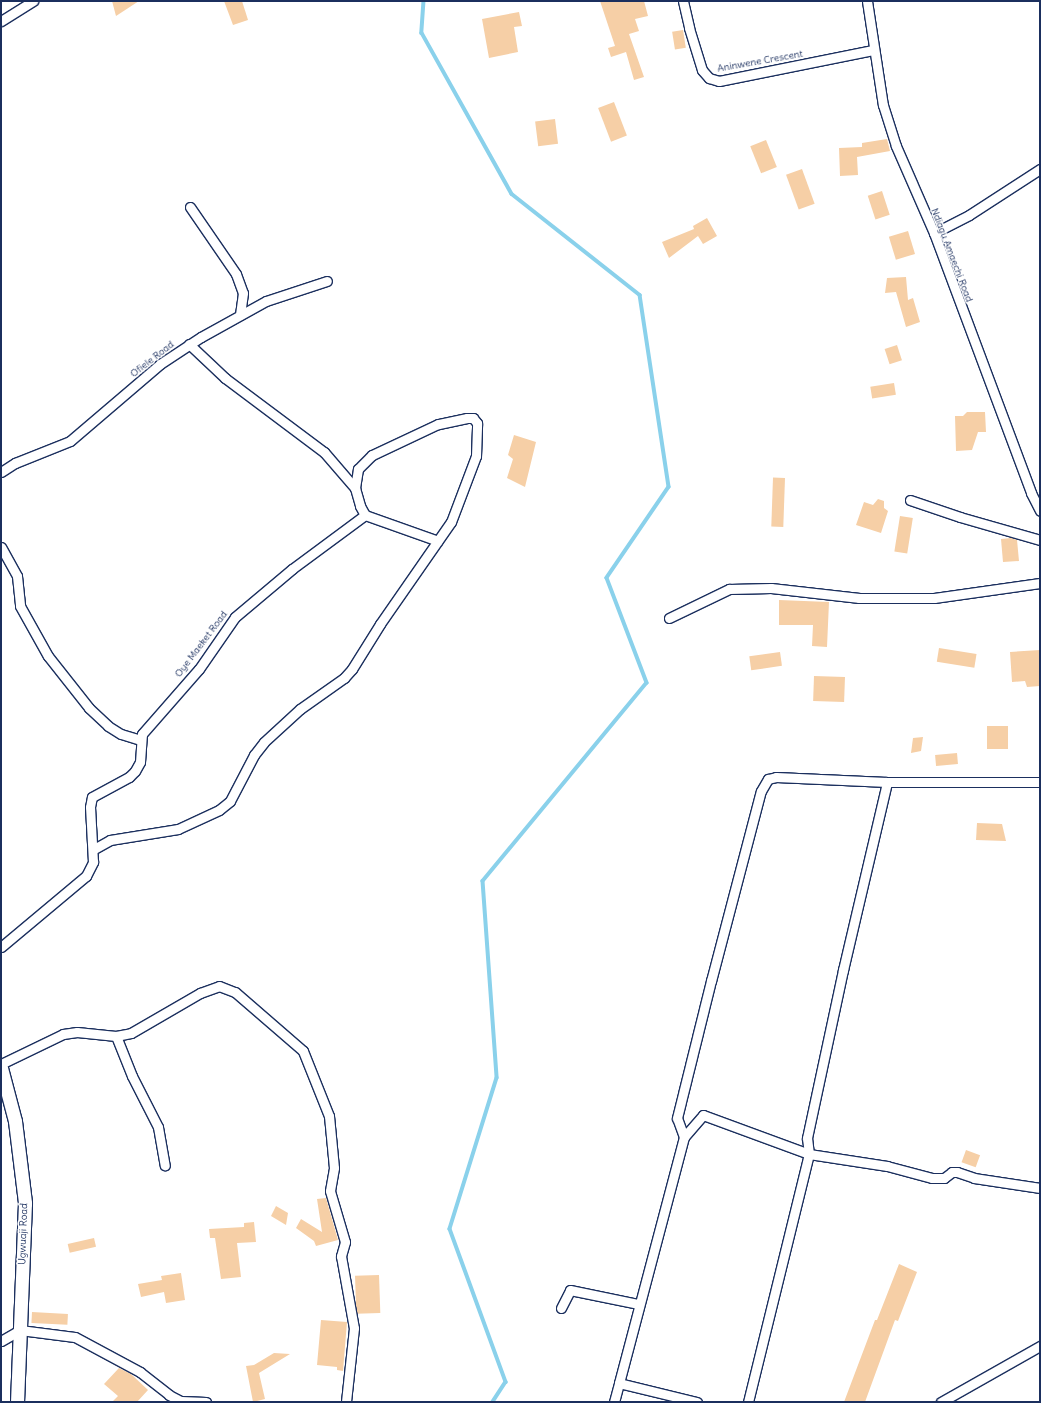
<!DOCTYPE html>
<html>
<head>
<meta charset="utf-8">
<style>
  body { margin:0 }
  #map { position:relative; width:1041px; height:1403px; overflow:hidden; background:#fff; font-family:Delius,sans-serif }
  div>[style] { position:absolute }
  .stream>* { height:3.5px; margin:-1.75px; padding:0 1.75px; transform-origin:1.75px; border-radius:1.75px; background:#8ad1eb }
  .building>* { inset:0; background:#f6cfa6; transform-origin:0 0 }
  .roads { filter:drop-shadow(1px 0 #1b2f5e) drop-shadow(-1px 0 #1b2f5e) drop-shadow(0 1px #1b2f5e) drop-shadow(0 -1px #1b2f5e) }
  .minor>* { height:9px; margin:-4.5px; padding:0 4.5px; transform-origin:4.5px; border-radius:4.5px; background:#fff }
  .secondary>* { height:13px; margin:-6.5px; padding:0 6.5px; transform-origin:6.5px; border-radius:6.5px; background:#fff }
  span { translate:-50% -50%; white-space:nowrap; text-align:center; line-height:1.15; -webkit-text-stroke:3px #fff; paint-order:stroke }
  .street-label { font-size:10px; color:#1b2f5e }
  .frame { position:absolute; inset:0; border:2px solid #1b2f5e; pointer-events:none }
</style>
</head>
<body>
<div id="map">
  <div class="stream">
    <div style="left:424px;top:1px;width:32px;rotate:94deg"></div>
    <div style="left:422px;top:33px;width:184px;rotate:60.8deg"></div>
    <div style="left:512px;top:194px;width:163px;rotate:38.3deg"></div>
    <div style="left:640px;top:295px;width:194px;rotate:81.4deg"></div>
    <div style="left:669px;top:487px;width:110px;rotate:124.3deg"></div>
    <div style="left:607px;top:578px;width:112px;rotate:69.1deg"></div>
    <div style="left:647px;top:683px;width:257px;rotate:129.6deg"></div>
    <div style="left:483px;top:881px;width:197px;rotate:85.9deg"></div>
    <div style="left:497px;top:1078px;width:158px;rotate:107.3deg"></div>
    <div style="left:450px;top:1229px;width:163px;rotate:69.9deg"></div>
    <div style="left:506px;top:1382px;width:24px;rotate:123deg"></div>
  </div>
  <div class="building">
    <div style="clip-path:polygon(112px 1px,139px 1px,116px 16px)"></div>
    <div style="clip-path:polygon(224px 1px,242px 1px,248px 20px,233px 25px)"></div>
    <div style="clip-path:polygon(600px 1px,644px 1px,648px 16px,635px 19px,639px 31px,629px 34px,644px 77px,634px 80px,626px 52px,611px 57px,608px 48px,615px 46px)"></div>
    <div style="clip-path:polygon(519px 12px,522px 26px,514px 27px,518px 52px,489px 58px,482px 19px)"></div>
    <div style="left:683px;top:30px;width:18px;height:11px;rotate:81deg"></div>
    <div style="left:614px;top:102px;width:36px;height:17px;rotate:69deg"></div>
    <div style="left:555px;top:119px;width:25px;height:20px;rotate:83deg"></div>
    <div style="clip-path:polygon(887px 139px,890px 151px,857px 157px,858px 175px,840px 176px,839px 148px,862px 147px,862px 143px)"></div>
    <div style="left:766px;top:140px;width:29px;height:17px;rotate:68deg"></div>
    <div style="left:802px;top:169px;width:37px;height:17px;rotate:70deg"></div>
    <div style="left:882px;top:191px;width:25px;height:15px;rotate:72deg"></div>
    <div style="clip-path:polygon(707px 218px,717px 236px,703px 244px,698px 236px,669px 258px,662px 242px,694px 229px,693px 226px)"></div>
    <div style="left:908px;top:231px;width:24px;height:20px;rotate:73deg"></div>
    <div style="clip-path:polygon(906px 277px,908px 300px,913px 298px,920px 322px,906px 327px,896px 292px,885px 293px,887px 278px)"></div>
    <div style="left:897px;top:345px;width:16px;height:13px;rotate:72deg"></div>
    <div style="left:894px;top:383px;width:12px;height:24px;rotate:81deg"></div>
    <div style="clip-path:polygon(967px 412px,985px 412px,986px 432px,978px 432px,972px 450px,956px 451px,955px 416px,963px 416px)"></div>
    <div style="clip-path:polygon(514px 435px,536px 442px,525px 487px,507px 478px,513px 459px,508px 455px)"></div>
    <div style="left:785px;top:478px;width:49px;height:12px;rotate:92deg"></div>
    <div style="clip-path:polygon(878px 499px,884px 501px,884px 508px,888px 511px,881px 533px,856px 525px,864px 502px,873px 505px)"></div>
    <div style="left:900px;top:516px;width:13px;height:36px;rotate:9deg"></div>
    <div style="clip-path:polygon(1011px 538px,1017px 540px,1019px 561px,1003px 562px,1001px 539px)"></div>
    <div style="clip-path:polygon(779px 600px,829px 602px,827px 647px,812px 646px,813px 625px,779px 625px)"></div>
    <div style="left:939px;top:648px;width:38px;height:14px;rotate:9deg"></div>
    <div style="clip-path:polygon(1040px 650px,1040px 686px,1027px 687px,1025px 681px,1012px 682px,1010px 652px)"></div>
    <div style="left:780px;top:652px;width:14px;height:31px;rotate:82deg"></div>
    <div style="left:814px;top:676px;width:31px;height:25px;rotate:2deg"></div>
    <div style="left:987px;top:726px;width:21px;height:23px"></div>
    <div style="clip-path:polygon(923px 737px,921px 751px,911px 753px,913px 738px)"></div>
    <div style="left:957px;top:753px;width:11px;height:22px;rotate:85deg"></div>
    <div style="clip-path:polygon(977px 823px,1002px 824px,1006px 841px,976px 840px)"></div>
    <div style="left:966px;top:1150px;width:15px;height:13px;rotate:20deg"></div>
    <div style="clip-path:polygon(326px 1198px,338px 1240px,316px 1246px,314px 1241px,296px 1228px,301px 1219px,322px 1232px,317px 1199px)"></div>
    <div style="clip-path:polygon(276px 1206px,288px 1213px,286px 1225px,271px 1216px)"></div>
    <div style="clip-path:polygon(254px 1222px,256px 1242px,237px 1243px,241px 1277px,221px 1279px,215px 1238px,210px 1238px,209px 1229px,244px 1227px,244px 1223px)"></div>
    <div style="left:94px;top:1238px;width:9px;height:27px;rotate:77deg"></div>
    <div style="clip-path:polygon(899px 1264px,917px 1272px,898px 1321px,895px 1320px,865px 1402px,844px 1402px,875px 1320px,877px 1320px)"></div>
    <div style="clip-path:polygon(181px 1273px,185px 1300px,166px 1303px,164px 1292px,141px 1297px,138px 1284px,162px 1280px,161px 1276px)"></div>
    <div style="left:379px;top:1275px;width:38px;height:24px;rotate:88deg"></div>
    <div style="left:32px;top:1312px;width:36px;height:11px;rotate:3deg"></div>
    <div style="clip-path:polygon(321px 1320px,347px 1322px,343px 1371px,337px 1370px,337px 1367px,317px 1365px)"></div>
    <div style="clip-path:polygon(274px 1353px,290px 1354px,259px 1373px,265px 1399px,253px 1402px,246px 1366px,254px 1365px)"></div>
    <div style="clip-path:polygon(119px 1368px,131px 1374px,148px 1390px,137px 1402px,112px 1402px,118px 1396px,104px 1384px)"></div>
  </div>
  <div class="roads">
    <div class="minor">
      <div style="left:683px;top:1px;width:28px;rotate:77deg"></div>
      <div style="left:689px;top:28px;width:44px;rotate:72.8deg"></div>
      <div style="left:702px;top:70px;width:11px;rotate:49deg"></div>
      <div style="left:709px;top:78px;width:10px;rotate:17deg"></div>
      <div style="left:719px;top:81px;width:157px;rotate:-11.4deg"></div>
      <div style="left:867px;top:1px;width:105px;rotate:81.3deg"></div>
      <div style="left:883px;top:105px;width:43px;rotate:72.4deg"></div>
      <div style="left:896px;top:146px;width:95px;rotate:66.4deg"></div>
      <div style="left:934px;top:233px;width:278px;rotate:69.5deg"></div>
      <div style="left:1031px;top:493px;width:20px;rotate:63deg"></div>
      <div style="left:1px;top:21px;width:38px;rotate:-32deg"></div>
      <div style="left:190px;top:207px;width:81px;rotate:55.5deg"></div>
      <div style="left:236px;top:274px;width:20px;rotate:70deg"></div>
      <div style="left:243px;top:293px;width:22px;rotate:98deg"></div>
      <div style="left:934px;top:233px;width:39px;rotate:-27deg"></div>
      <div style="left:969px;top:215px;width:85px;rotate:-32.9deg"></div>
      <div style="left:189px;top:344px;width:50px;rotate:43.4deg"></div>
      <div style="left:225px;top:378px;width:124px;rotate:36.8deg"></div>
      <div style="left:324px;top:452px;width:48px;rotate:49.3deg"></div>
      <div style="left:355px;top:488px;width:19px;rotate:74deg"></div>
      <div style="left:360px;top:506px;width:10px;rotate:61deg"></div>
      <div style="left:365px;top:515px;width:77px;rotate:19.6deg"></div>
      <div style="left:1px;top:472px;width:17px;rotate:-33deg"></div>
      <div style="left:15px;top:463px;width:59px;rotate:-21.8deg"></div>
      <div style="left:70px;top:441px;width:118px;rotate:-40.5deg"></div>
      <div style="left:160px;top:364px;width:49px;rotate:-33.4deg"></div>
      <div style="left:201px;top:337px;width:74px;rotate:-29deg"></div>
      <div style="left:266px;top:301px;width:64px;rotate:-18.2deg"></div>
      <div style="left:910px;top:500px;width:53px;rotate:18.8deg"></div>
      <div style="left:960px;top:517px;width:83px;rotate:16deg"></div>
      <div style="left:1px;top:547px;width:33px;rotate:61deg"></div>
      <div style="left:17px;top:576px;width:30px;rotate:84deg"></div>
      <div style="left:20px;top:606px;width:57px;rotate:60.8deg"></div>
      <div style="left:48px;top:656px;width:66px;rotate:51.7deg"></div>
      <div style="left:89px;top:708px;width:26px;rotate:43deg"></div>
      <div style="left:108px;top:726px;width:15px;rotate:32deg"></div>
      <div style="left:121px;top:734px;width:21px;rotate:17deg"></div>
      <div style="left:669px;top:618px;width:67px;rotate:-25.8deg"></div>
      <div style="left:729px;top:589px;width:42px;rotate:-1.4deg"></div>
      <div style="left:771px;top:588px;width:89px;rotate:6.5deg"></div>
      <div style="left:859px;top:598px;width:75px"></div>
      <div style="left:934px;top:598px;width:107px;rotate:-8.1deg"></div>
      <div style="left:94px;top:849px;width:18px;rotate:-29deg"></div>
      <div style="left:110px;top:840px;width:69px;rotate:-9.2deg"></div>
      <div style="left:178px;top:829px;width:45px;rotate:-24.9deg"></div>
      <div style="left:219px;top:810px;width:14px;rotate:-39deg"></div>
      <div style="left:230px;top:801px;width:52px;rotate:-62.4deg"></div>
      <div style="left:254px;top:755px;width:16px;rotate:-52deg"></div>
      <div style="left:264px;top:742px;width:49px;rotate:-42.5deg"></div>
      <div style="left:300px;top:709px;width:54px;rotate:-35.2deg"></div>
      <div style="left:344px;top:678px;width:12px;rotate:-48deg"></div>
      <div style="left:352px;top:669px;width:53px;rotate:-58.1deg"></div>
      <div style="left:380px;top:624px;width:124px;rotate:-55.2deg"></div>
      <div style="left:451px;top:522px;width:71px;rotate:-69.3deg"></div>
      <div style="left:476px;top:456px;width:33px;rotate:-88deg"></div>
      <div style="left:477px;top:423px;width:6px;rotate:-129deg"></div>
      <div style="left:473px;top:418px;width:6px;rotate:180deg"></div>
      <div style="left:467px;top:418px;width:30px;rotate:168deg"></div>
      <div style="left:438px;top:424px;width:73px;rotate:154.8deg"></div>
      <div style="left:372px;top:455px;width:20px;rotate:135deg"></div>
      <div style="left:358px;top:469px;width:19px;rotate:99deg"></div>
      <div style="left:1px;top:947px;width:111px;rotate:-39.9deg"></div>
      <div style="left:86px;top:876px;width:16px;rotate:-63deg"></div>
      <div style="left:93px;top:862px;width:55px;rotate:-93.1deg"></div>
      <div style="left:90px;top:807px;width:10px;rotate:-79deg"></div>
      <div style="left:92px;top:797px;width:42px;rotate:-28.4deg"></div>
      <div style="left:129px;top:777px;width:8px;rotate:-45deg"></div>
      <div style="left:135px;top:771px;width:10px;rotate:-61deg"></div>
      <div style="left:140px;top:762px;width:28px;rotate:-86deg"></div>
      <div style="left:142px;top:734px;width:86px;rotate:-48.8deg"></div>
      <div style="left:199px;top:669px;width:63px;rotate:-55.3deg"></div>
      <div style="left:235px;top:617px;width:75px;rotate:-40.1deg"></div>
      <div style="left:292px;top:569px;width:91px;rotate:-36.5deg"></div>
      <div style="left:116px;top:1036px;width:43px;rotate:68.2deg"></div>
      <div style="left:132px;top:1076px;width:57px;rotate:63deg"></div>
      <div style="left:158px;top:1127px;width:39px;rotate:80deg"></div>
      <div style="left:1px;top:1064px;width:69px;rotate:-25.8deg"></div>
      <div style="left:63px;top:1034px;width:14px;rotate:-8deg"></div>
      <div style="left:77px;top:1032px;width:39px;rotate:6deg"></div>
      <div style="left:116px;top:1036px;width:15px;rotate:-11deg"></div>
      <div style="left:131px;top:1033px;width:80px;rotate:-30.1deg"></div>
      <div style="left:200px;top:993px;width:20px;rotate:-20deg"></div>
      <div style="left:219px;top:986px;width:17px;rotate:21deg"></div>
      <div style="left:235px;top:992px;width:90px;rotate:40.9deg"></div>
      <div style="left:303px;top:1051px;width:70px;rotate:68.2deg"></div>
      <div style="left:329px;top:1116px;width:52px;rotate:84.5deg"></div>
      <div style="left:334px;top:1168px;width:23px;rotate:100deg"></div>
      <div style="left:330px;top:1191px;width:53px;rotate:73.6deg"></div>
      <div style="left:345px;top:1242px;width:15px;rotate:106deg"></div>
      <div style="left:341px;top:1256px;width:73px;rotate:79.8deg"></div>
      <div style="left:354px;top:1328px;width:74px;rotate:96.2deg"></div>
      <div style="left:684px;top:1137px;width:29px;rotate:-49deg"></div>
      <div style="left:703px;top:1115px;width:113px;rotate:20.2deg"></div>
      <div style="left:809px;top:1154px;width:79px;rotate:8.7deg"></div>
      <div style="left:887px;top:1166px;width:47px;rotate:14.9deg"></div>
      <div style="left:932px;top:1178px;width:12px"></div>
      <div style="left:944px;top:1178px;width:10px;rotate:-37deg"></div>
      <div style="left:952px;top:1172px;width:5px"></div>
      <div style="left:957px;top:1172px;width:18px;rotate:19deg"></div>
      <div style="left:974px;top:1178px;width:67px;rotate:8.6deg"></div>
      <div style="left:561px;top:1308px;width:20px;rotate:-63deg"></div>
      <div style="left:570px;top:1290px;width:69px;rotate:11.6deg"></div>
      <div style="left:1px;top:1341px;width:22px;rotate:-30deg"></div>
      <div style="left:20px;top:1330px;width:55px;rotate:7.3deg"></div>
      <div style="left:75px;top:1337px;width:74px;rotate:28.3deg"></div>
      <div style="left:140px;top:1372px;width:37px;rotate:38deg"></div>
      <div style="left:169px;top:1395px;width:13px;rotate:27deg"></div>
      <div style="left:181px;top:1401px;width:25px;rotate:2deg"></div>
      <div style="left:614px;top:1402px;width:20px;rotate:-75deg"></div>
      <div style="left:697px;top:1402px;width:80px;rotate:-166.3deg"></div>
      <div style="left:619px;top:1383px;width:254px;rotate:-75.2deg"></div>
      <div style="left:684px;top:1137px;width:20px;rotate:-110deg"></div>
      <div style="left:677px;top:1118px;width:141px;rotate:-76.1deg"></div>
      <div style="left:711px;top:981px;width:196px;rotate:-75.3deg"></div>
      <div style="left:761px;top:791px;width:14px;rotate:-60deg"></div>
      <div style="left:768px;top:779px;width:8px;rotate:-14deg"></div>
      <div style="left:776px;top:777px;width:111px;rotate:2.6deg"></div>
      <div style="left:887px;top:782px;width:153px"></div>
      <div style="left:748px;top:1402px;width:255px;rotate:-76.2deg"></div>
      <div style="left:809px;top:1154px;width:16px;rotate:-97deg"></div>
      <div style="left:807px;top:1138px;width:172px;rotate:-77.9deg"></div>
      <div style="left:843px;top:970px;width:193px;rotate:-76.8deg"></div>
      <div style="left:941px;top:1402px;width:114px;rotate:-29.5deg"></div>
    </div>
    <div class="secondary">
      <div style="left:1px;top:1068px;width:55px;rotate:75.2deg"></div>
      <div style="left:15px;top:1121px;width:83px;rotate:83deg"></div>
      <div style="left:25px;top:1203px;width:199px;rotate:92.3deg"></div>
    </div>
  </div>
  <div class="street-label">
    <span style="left:760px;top:61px;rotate:-10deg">Aninwene Crescent</span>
    <span style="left:952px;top:255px;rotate:69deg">Ndiagu Amaechi Road</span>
    <span style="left:152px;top:359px;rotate:-38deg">Ofiele Road</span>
    <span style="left:201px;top:644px;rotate:-53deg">Oye Maeket Road</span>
    <span style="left:23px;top:1234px;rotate:-88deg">Ugwuaji Road</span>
  </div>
  <div class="frame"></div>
</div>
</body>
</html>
